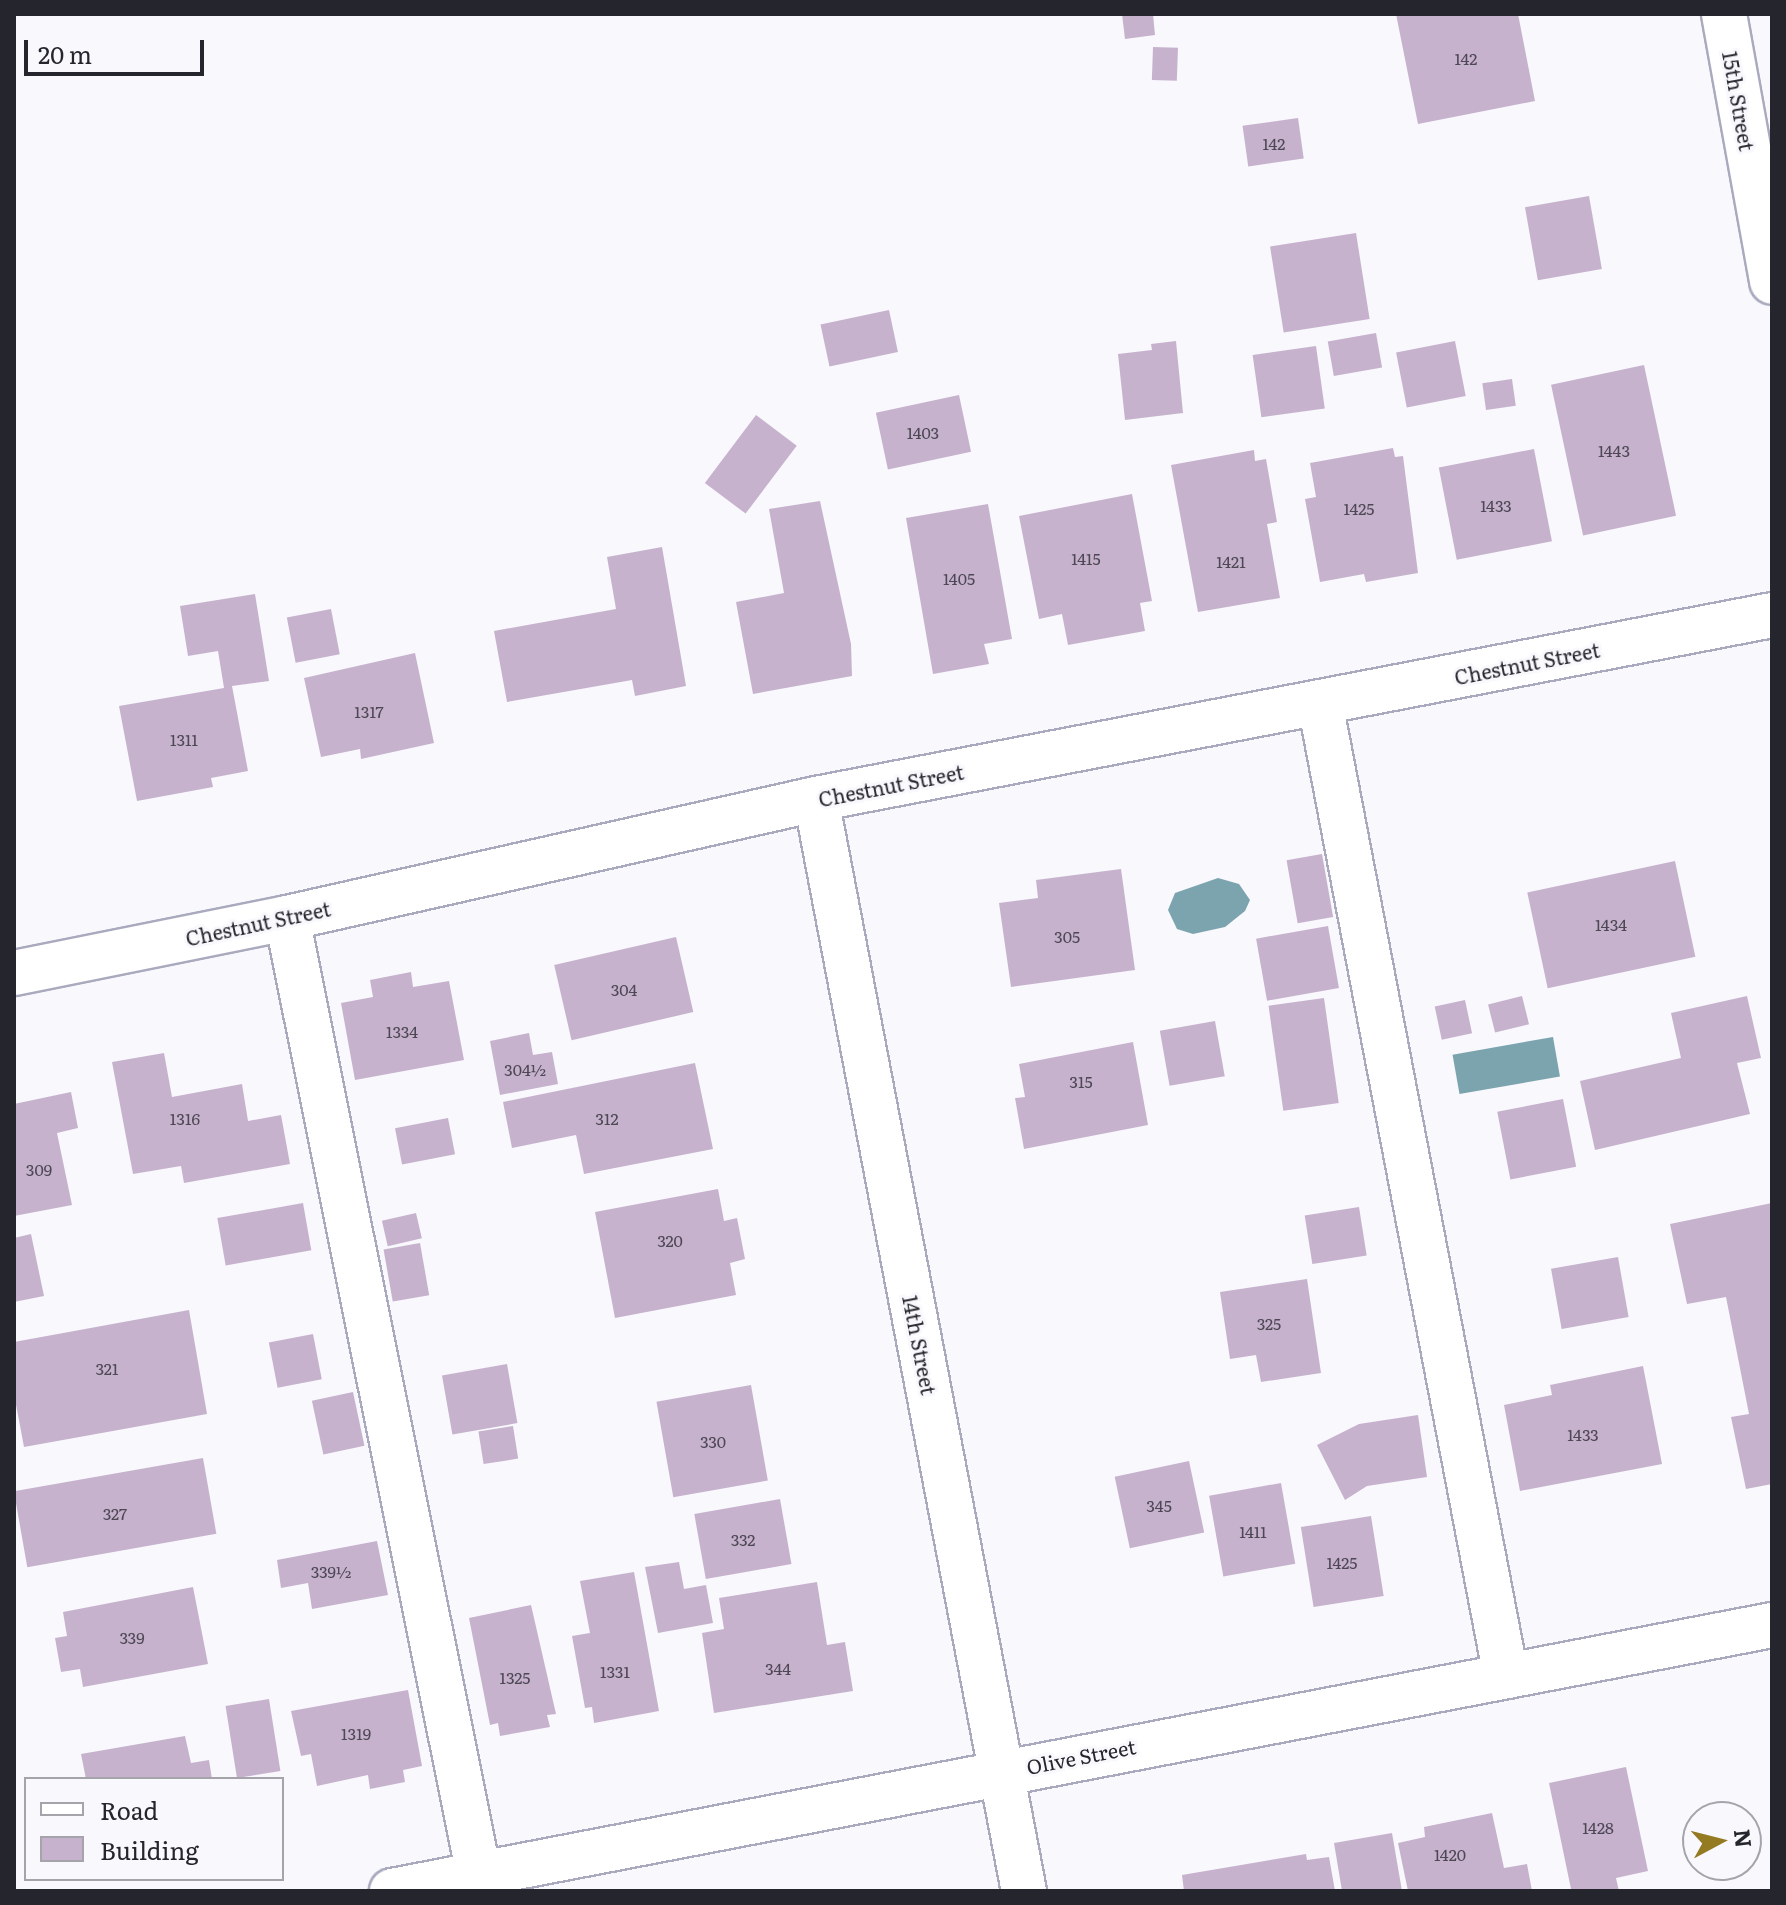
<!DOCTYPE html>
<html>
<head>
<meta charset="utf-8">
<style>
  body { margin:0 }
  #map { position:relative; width:1786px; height:1905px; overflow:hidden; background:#f8f8fd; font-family:Literata,serif }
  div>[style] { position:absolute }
  .water>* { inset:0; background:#7ca4af; transform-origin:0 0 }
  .building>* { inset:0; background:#c7b2ce; transform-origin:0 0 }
  .roads { filter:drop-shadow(2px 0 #a9aabe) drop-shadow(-2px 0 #a9aabe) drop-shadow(0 2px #a9aabe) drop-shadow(0 -2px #a9aabe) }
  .minor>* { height:44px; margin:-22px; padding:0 22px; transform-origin:22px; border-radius:22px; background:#fff }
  span { translate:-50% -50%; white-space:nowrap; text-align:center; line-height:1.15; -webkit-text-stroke:6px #f8f8fd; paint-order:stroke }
  .number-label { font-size:16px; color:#4e4855 }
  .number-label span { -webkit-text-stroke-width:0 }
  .street-label { font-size:20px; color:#25252d }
  .frame { position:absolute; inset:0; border:16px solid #25252d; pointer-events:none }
  .legend { position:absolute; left:24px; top:1777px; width:260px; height:104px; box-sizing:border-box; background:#f8f8fd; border:2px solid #a4a4aa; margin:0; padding:10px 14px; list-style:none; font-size:24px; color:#25252d }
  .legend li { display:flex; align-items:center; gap:16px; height:40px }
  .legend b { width:40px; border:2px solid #a4a4aa }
  .north { position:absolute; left:1682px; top:1801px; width:80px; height:80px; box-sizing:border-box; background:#f8f8fd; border:2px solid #a4a4aa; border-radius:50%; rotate:83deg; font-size:22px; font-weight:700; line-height:32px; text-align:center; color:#25252d }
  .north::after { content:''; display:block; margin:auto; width:28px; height:36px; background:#947a21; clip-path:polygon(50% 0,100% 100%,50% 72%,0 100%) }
  .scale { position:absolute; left:24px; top:40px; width:180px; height:36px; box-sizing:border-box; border:4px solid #25252d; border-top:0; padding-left:10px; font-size:24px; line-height:28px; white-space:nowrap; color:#25252d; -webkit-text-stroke:6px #f8f8fd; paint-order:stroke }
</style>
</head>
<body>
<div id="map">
  <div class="water">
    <div style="clip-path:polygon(1218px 878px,1239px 884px,1250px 900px,1245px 911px,1225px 927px,1193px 934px,1177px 929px,1168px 910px,1175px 893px)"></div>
    <div style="left:1553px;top:1037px;width:40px;height:102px;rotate:80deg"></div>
  </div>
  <div class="building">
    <div style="clip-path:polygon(1122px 14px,1153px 14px,1155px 35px,1125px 39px)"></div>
    <div style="clip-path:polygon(1396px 14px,1518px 14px,1535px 101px,1418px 124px)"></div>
    <div style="left:1153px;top:47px;width:25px;height:33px;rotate:2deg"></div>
    <div style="left:1298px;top:118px;width:41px;height:56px;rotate:82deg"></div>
    <div style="left:1589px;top:196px;width:74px;height:65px;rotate:80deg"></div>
    <div style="left:1356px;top:233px;width:87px;height:87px;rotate:81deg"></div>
    <div style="left:889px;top:310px;width:43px;height:70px;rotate:78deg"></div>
    <div style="left:1376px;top:333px;width:35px;height:49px;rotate:80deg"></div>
    <div style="clip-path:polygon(1176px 341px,1183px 413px,1125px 420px,1118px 354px,1152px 350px,1151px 344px)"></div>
    <div style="left:1455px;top:341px;width:56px;height:60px;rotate:79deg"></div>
    <div style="left:1316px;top:346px;width:63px;height:64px;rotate:82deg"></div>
    <div style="left:1644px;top:365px;width:154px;height:95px;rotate:78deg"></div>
    <div style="left:1512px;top:379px;width:27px;height:30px;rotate:82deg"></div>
    <div style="left:959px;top:395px;width:58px;height:85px;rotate:78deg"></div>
    <div style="left:756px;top:415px;width:51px;height:85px;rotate:37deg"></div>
    <div style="clip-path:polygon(1393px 448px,1395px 457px,1403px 456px,1418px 573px,1366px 582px,1364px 574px,1320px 582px,1305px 499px,1316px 497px,1310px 463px)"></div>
    <div style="left:1534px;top:449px;width:94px;height:97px;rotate:79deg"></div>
    <div style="clip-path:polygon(1254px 450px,1255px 461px,1266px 459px,1277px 522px,1267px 524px,1280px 598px,1198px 612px,1171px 465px)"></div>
    <div style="clip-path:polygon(1132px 494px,1152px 601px,1140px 603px,1145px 631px,1068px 645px,1062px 614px,1039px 619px,1019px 516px)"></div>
    <div style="clip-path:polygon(820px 501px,851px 644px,852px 676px,753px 694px,736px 602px,784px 593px,769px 509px)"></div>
    <div style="clip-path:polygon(988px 504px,1012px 639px,984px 644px,989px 664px,933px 674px,906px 518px)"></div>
    <div style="clip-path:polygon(662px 547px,686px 686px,635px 696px,632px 680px,507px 702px,494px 631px,616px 609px,607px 557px)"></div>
    <div style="clip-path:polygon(255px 594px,269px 681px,232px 686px,248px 771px,211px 778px,213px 787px,137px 801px,119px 706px,224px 688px,218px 651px,188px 656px,180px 606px)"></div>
    <div style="left:331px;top:609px;width:46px;height:45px;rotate:79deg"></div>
    <div style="clip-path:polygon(415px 653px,434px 743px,361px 759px,360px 749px,321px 757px,304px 678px)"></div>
    <div style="left:1322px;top:854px;width:64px;height:36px;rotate:80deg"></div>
    <div style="left:1675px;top:861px;width:98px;height:151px;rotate:78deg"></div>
    <div style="clip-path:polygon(1121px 869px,1135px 970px,1011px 987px,999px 903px,1038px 898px,1036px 880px)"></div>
    <div style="left:1328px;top:926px;width:63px;height:73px;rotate:80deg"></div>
    <div style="left:676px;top:937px;width:77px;height:125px;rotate:77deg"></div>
    <div style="clip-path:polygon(411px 972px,413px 987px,449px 981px,464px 1060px,355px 1080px,341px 1003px,373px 997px,370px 980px)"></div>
    <div style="left:1522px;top:996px;width:29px;height:35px;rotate:76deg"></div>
    <div style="clip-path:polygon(1747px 996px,1761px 1058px,1737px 1063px,1750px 1114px,1595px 1150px,1580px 1081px,1681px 1058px,1671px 1013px)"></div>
    <div style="left:1324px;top:998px;width:106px;height:56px;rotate:82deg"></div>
    <div style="left:1465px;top:1000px;width:34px;height:31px;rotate:78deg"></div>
    <div style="left:1215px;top:1021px;width:56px;height:56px;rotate:80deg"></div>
    <div style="clip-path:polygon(529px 1033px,533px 1055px,552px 1052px,558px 1084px,500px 1095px,490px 1041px)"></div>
    <div style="clip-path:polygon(1133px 1042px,1148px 1125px,1024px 1149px,1015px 1098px,1025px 1097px,1019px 1064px)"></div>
    <div style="clip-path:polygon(164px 1053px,172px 1097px,242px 1084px,248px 1121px,281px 1115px,290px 1164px,184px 1183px,181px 1166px,133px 1174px,112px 1062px)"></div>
    <div style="clip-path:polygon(695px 1063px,713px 1149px,584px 1174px,576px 1135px,512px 1148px,503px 1102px)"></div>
    <div style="clip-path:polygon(71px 1092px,78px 1128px,57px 1133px,72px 1205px,14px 1216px,14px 1104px)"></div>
    <div style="left:1563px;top:1099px;width:69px;height:67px;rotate:79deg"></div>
    <div style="left:448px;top:1118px;width:37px;height:54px;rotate:79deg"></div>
    <div style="clip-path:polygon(718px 1189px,724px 1221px,737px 1218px,745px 1259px,730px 1263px,736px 1295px,615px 1318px,595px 1212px)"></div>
    <div style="left:303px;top:1203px;width:48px;height:87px;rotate:80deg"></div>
    <div style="clip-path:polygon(1772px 1203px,1772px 1484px,1746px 1489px,1731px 1417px,1749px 1414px,1726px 1297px,1687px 1304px,1670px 1224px)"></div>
    <div style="left:1359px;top:1207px;width:49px;height:55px;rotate:81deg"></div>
    <div style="left:416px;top:1213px;width:26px;height:35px;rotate:77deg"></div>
    <div style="clip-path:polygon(31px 1234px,44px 1296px,14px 1302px,14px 1238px)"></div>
    <div style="left:420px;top:1243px;width:53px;height:37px;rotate:80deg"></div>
    <div style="left:1618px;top:1257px;width:61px;height:68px;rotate:80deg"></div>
    <div style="clip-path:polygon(1307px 1279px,1321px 1373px,1261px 1382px,1256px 1355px,1230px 1359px,1220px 1292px)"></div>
    <div style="clip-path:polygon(189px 1310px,207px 1414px,24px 1447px,14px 1394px,14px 1342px)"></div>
    <div style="left:313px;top:1334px;width:46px;height:45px;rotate:79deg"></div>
    <div style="left:507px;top:1364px;width:60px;height:66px;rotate:80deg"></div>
    <div style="clip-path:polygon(1643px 1366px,1662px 1464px,1520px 1491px,1504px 1405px,1552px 1395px,1550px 1385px)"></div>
    <div style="left:751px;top:1385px;width:97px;height:96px;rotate:80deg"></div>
    <div style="left:353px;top:1392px;width:55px;height:42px;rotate:78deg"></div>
    <div style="clip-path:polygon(1418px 1415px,1427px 1477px,1367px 1486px,1345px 1500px,1317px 1445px,1359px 1424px)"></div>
    <div style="left:513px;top:1426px;width:33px;height:35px;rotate:81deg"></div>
    <div style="left:203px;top:1458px;width:77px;height:192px;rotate:80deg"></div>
    <div style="left:1189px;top:1461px;width:73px;height:76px;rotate:78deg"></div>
    <div style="left:1281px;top:1483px;width:82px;height:73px;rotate:80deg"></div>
    <div style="left:780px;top:1499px;width:66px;height:87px;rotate:80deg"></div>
    <div style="left:1371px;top:1516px;width:81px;height:71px;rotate:81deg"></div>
    <div style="clip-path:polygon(377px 1541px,388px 1595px,312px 1609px,308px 1583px,281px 1588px,277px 1560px)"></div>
    <div style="clip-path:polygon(679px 1562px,684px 1589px,706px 1585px,713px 1623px,658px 1633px,645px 1567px)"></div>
    <div style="clip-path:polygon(634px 1572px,659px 1711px,594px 1723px,592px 1707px,585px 1708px,572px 1636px,590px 1633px,580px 1581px)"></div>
    <div style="clip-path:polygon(817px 1582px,827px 1645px,845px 1642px,853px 1691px,714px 1713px,702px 1633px,724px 1629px,719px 1598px)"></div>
    <div style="clip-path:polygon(193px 1587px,208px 1664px,83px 1687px,80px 1669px,61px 1672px,55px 1638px,67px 1636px,63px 1612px)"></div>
    <div style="clip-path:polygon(531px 1605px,556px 1714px,547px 1715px,550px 1727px,500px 1736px,498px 1723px,490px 1725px,469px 1618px)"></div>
    <div style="clip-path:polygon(408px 1690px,422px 1766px,403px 1770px,405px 1782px,370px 1789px,368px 1775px,317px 1786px,311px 1754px,301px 1756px,291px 1711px)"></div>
    <div style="left:269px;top:1699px;width:73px;height:44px;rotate:81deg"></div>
    <div style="clip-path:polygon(185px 1736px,191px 1763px,209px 1760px,212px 1779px,86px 1779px,81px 1754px)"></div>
    <div style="clip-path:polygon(1626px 1767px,1648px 1871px,1616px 1878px,1619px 1891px,1571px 1889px,1549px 1783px)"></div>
    <div style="clip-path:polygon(1492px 1813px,1504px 1868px,1527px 1864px,1532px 1891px,1408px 1891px,1398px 1843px,1425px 1837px,1424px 1827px)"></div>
    <div style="clip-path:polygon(1392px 1833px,1402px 1891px,1342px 1891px,1334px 1843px)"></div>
    <div style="clip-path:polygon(1306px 1854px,1307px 1860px,1329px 1857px,1335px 1891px,1184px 1891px,1182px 1875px)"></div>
  </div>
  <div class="roads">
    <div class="minor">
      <div style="left:1724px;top:14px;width:272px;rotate:79.8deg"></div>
      <div style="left:1320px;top:703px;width:991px;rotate:79.18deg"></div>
      <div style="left:816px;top:799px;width:1112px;rotate:79.22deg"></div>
      <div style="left:287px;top:918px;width:976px;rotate:78.66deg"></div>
      <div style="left:14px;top:973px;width:278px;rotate:-11.4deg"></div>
      <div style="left:287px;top:918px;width:542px;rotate:-12.68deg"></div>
      <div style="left:816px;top:799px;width:974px;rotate:-10.89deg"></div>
      <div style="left:392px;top:1891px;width:1405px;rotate:-10.91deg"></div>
    </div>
  </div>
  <div class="number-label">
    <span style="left:1466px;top:58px">142</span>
    <span style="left:1274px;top:143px">142</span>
    <span style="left:923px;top:432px">1403</span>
    <span style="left:1614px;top:450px">1443</span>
    <span style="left:1496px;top:505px">1433</span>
    <span style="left:1359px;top:508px">1425</span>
    <span style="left:1086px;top:558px">1415</span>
    <span style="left:1231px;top:561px">1421</span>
    <span style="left:959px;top:578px">1405</span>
    <span style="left:369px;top:711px">1317</span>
    <span style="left:184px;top:739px">1311</span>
    <span style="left:1611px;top:924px">1434</span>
    <span style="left:1067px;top:936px">305</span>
    <span style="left:624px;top:989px">304</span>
    <span style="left:402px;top:1031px">1334</span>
    <span style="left:525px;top:1069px">304½</span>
    <span style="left:1081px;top:1081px">315</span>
    <span style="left:185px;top:1118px">1316</span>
    <span style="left:607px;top:1118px">312</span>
    <span style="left:39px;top:1169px">309</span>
    <span style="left:670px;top:1240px">320</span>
    <span style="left:1269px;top:1323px">325</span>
    <span style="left:107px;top:1368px">321</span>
    <span style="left:1583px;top:1434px">1433</span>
    <span style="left:713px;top:1441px">330</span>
    <span style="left:1159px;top:1505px">345</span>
    <span style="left:115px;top:1513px">327</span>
    <span style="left:1253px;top:1531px">1411</span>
    <span style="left:743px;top:1539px">332</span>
    <span style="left:1342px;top:1562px">1425</span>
    <span style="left:331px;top:1571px">339½</span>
    <span style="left:132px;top:1637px">339</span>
    <span style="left:778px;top:1668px">344</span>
    <span style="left:615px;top:1671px">1331</span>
    <span style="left:515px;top:1677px">1325</span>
    <span style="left:356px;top:1733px">1319</span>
    <span style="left:1598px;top:1827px">1428</span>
    <span style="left:1450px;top:1854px">1420</span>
  </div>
  <div class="street-label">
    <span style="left:1739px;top:101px;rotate:80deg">15th Street</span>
    <span style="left:1527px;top:663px;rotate:-11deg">Chestnut Street</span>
    <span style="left:891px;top:785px;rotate:-11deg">Chestnut Street</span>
    <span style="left:258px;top:923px;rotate:-12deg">Chestnut Street</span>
    <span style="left:920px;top:1345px;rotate:79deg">14th Street</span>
    <span style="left:1081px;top:1756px;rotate:-11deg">Olive Street</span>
  </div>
  <div class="frame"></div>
  <ul class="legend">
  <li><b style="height:10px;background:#fff"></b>Road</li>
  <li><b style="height:22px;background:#c7b2ce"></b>Building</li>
  </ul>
  <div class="north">N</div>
  <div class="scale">20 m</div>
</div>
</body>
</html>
